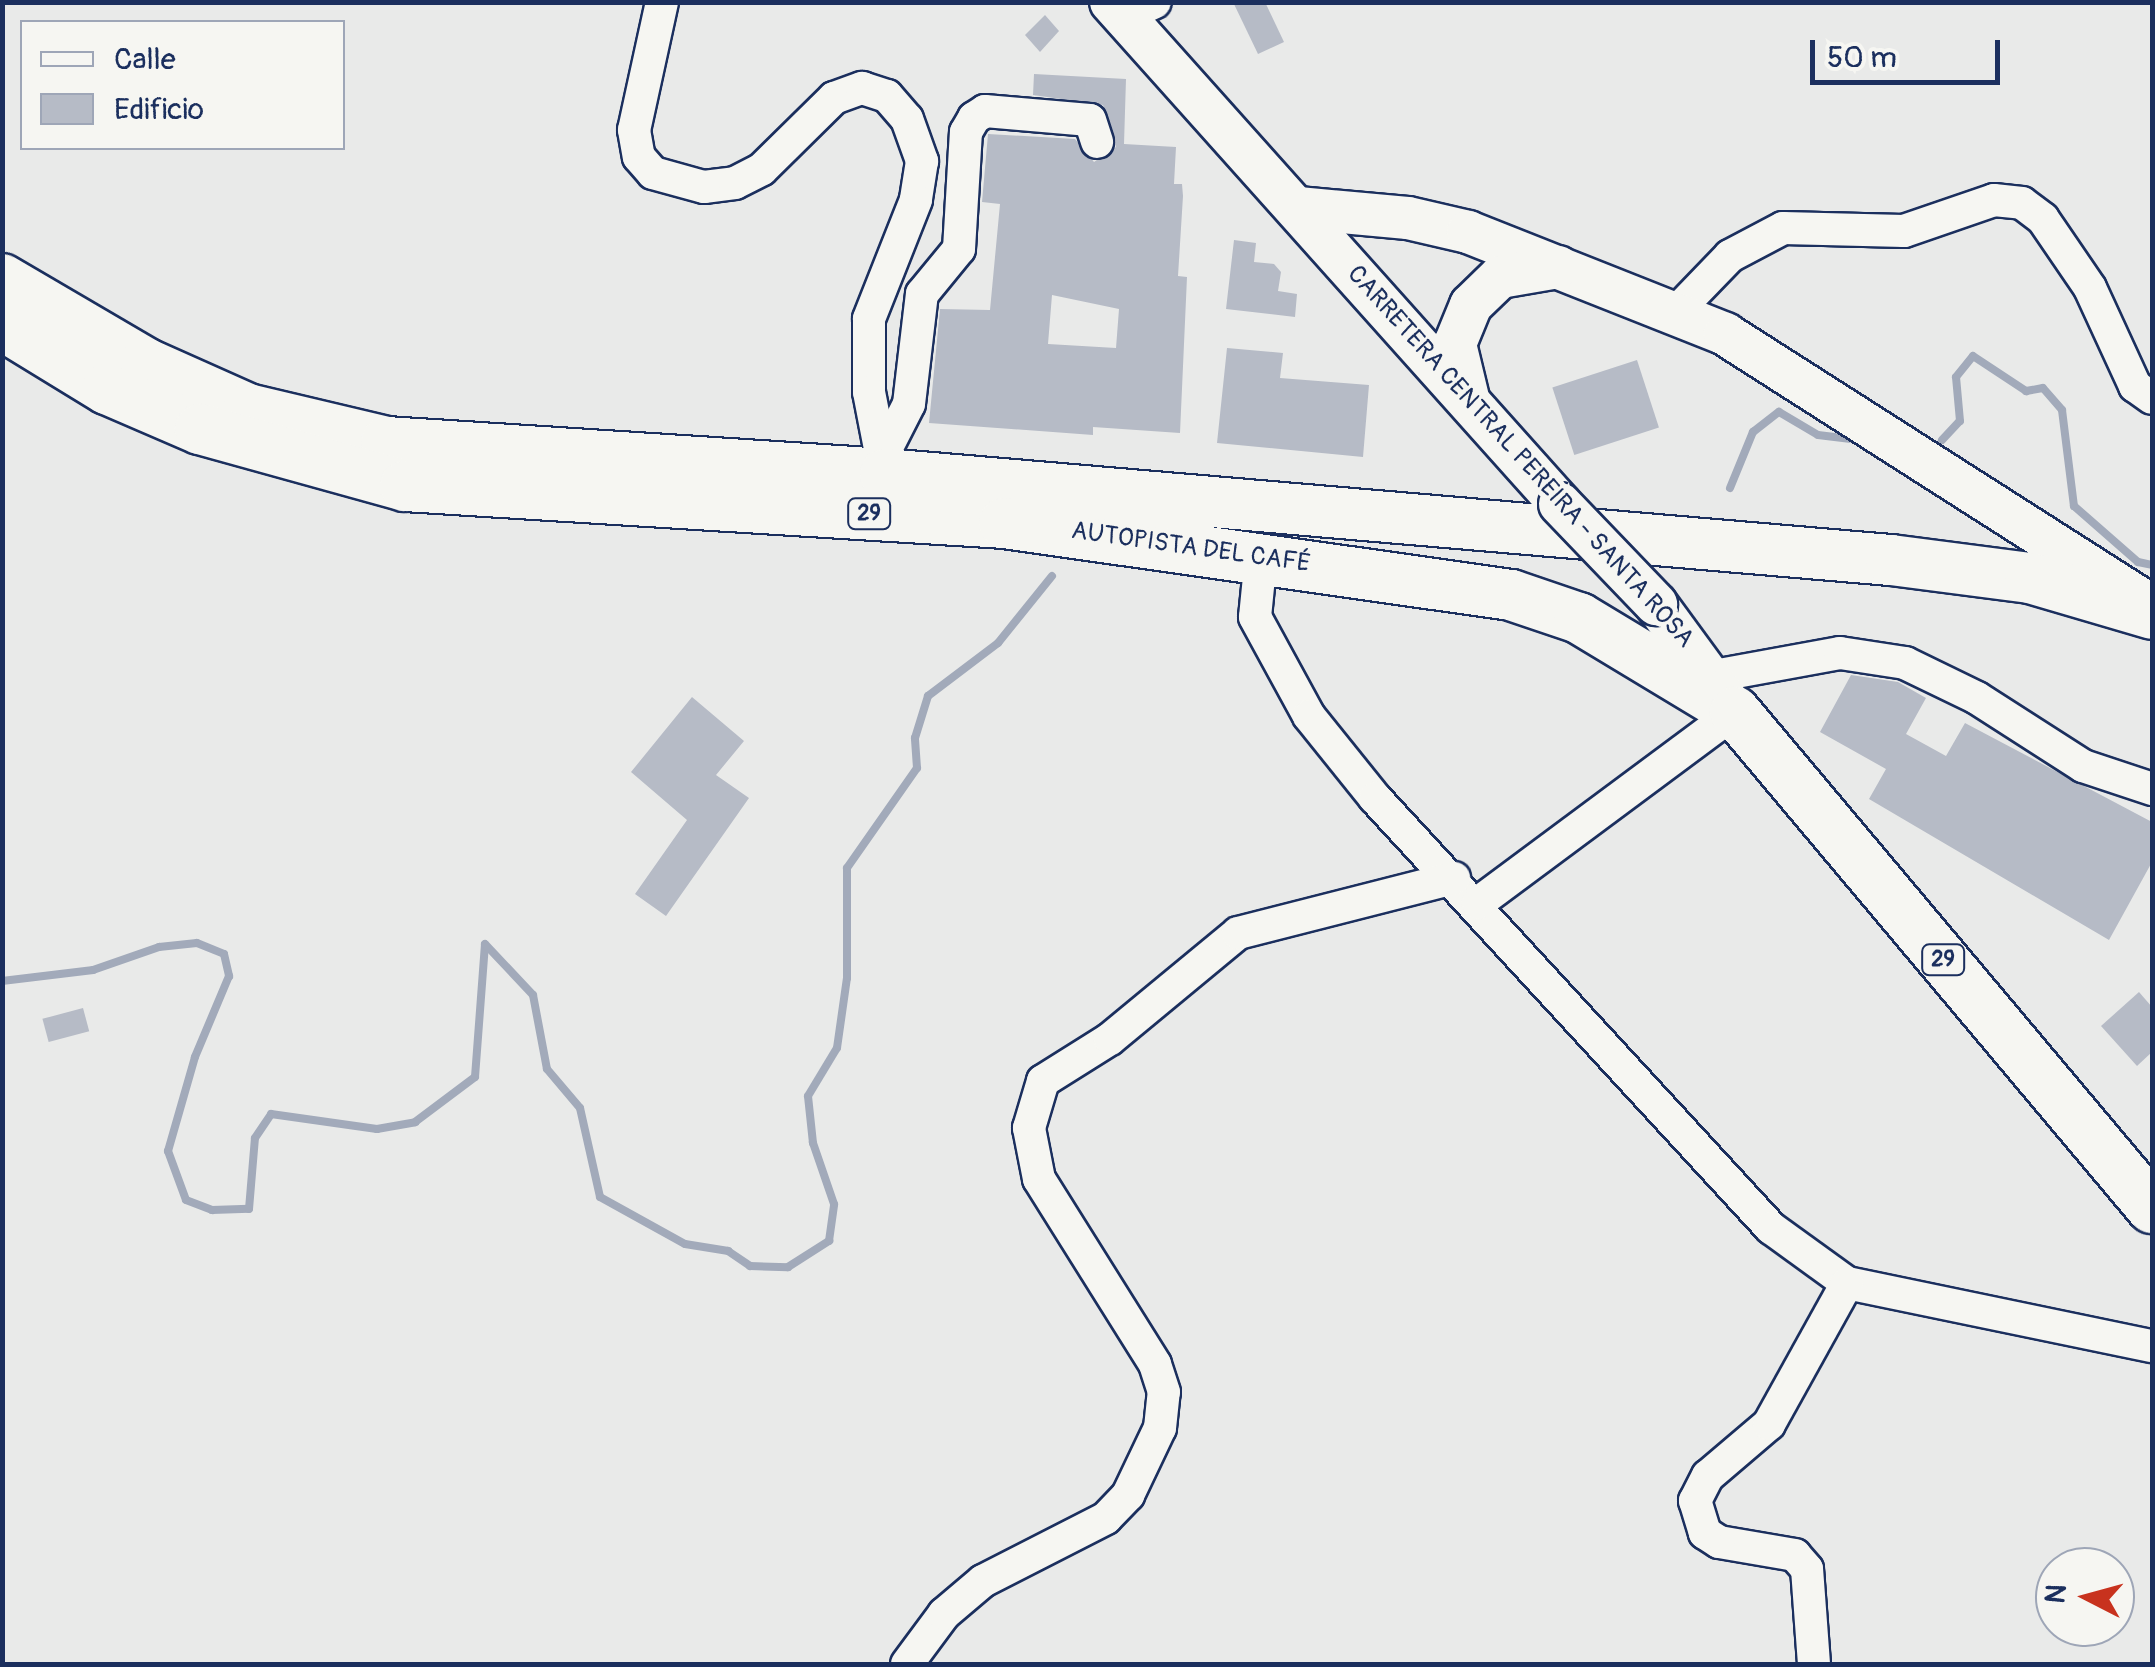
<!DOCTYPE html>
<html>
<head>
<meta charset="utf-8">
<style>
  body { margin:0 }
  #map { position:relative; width:2155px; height:1667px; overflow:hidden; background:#e9eae9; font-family:Pangolin,sans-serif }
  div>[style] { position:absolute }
  .stream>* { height:8px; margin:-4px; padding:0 4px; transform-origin:4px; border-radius:4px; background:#a2aaba }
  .building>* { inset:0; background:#b6bbc6; transform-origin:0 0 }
  .roads { filter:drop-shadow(2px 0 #1b2f5e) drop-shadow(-2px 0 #1b2f5e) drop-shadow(0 2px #1b2f5e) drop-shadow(0 -2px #1b2f5e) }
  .minor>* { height:32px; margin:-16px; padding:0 16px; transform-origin:16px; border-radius:16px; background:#f6f6f2 }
  .major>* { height:42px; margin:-21px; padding:0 21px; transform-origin:21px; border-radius:21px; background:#f6f6f2 }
  .highway>* { height:50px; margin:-25px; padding:0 25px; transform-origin:25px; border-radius:25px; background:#f6f6f2 }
  .bridges { filter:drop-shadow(2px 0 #1b2f5e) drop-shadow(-2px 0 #1b2f5e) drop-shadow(0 2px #1b2f5e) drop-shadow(0 -2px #1b2f5e) }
  .major-bridge>* { height:42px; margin:-21px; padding:0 21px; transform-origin:21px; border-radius:21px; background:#f6f6f2 }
  span { translate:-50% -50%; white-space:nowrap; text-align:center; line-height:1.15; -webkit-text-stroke:10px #f6f6f2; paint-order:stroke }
  .shield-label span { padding:2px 8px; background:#f6f6f2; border:2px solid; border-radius:8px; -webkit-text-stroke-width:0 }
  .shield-label { font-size:22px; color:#1b2f5e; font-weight:700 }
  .street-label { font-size:25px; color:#1b2f5e }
  .frame { position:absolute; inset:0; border:5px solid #1b2f5e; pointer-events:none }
  .legend { position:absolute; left:20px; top:20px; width:325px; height:130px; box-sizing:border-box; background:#f6f6f2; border:2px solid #9ea6b7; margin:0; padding:12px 18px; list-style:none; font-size:30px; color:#1b2f5e }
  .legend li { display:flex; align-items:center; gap:20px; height:50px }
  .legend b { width:50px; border:2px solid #9ea6b7 }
  .north { position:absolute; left:2035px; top:1547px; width:100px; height:100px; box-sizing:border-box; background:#f6f6f2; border:2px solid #9ea6b7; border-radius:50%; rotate:276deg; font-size:28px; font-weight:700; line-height:40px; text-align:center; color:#1b2f5e }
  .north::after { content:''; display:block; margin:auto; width:35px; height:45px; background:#c8321e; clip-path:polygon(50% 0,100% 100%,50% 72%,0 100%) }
  .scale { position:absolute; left:1810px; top:40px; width:190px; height:45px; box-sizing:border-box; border:5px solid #1b2f5e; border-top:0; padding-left:12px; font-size:30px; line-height:35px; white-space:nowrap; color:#1b2f5e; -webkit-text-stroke:8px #f6f6f2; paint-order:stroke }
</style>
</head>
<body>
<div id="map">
  <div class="stream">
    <div style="left:1942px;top:440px;width:26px;rotate:-47deg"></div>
    <div style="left:1960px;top:421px;width:44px;rotate:-95.2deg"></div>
    <div style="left:1956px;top:377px;width:27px;rotate:-51deg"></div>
    <div style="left:1973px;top:356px;width:64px;rotate:33.4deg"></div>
    <div style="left:2026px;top:391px;width:17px;rotate:-10deg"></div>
    <div style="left:2043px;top:388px;width:29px;rotate:49deg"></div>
    <div style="left:2062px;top:410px;width:97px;rotate:82.9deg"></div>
    <div style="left:2074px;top:506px;width:85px;rotate:41.2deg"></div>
    <div style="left:2138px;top:562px;width:14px;rotate:12deg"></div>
    <div style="left:1730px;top:488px;width:61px;rotate:-67.7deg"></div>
    <div style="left:1753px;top:432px;width:33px;rotate:-38deg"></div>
    <div style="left:1779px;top:412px;width:45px;rotate:30.5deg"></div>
    <div style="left:1818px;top:435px;width:31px;rotate:7deg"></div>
    <div style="left:2px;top:981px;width:92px;rotate:-6.9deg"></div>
    <div style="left:93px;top:970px;width:70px;rotate:-19.2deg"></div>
    <div style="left:159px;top:947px;width:38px;rotate:-6deg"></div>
    <div style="left:197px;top:943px;width:29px;rotate:22deg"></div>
    <div style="left:224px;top:954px;width:23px;rotate:77deg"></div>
    <div style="left:229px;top:976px;width:88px;rotate:112.8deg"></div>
    <div style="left:195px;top:1057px;width:98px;rotate:106deg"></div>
    <div style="left:168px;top:1151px;width:52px;rotate:69.8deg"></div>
    <div style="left:186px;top:1200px;width:28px;rotate:21deg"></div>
    <div style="left:212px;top:1210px;width:37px;rotate:-2deg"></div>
    <div style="left:249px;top:1209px;width:71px;rotate:-85.2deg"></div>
    <div style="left:255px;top:1138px;width:29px;rotate:-56deg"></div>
    <div style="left:271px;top:1114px;width:107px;rotate:8.1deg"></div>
    <div style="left:377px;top:1129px;width:39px;rotate:-10deg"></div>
    <div style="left:415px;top:1122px;width:75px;rotate:-36.9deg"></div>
    <div style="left:475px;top:1077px;width:133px;rotate:-85.7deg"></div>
    <div style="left:485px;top:944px;width:70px;rotate:46.7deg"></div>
    <div style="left:533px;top:995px;width:75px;rotate:79.3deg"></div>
    <div style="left:547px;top:1069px;width:51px;rotate:49.8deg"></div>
    <div style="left:580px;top:1108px;width:91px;rotate:77.3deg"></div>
    <div style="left:600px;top:1197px;width:97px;rotate:28.9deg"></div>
    <div style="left:685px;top:1244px;width:44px;rotate:9.2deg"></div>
    <div style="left:728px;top:1251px;width:27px;rotate:34deg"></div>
    <div style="left:750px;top:1266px;width:38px;rotate:2deg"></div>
    <div style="left:788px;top:1267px;width:49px;rotate:-32.4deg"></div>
    <div style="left:829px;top:1241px;width:37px;rotate:-82deg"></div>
    <div style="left:834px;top:1204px;width:65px;rotate:-109deg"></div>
    <div style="left:813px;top:1143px;width:47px;rotate:-96.1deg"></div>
    <div style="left:808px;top:1096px;width:56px;rotate:-58.9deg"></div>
    <div style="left:837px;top:1048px;width:71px;rotate:-81.9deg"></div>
    <div style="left:847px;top:978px;width:110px;rotate:-90deg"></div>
    <div style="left:847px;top:868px;width:122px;rotate:-55deg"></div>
    <div style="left:917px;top:768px;width:30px;rotate:-94deg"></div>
    <div style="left:915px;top:738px;width:44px;rotate:-72.8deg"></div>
    <div style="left:928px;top:696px;width:88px;rotate:-37.1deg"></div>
    <div style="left:998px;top:643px;width:86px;rotate:-51.1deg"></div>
  </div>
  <div class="building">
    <div style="clip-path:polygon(1233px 2px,1265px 2px,1284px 42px,1258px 54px)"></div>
    <div style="clip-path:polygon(1045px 15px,1059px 31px,1040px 52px,1025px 35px)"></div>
    <div style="clip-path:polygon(evenodd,1034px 74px,1126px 79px,1124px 144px,1176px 147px,1174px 184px,1182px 184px,1183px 196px,1178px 276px,1187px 277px,1180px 433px,1093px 427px,1093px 435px,929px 423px,940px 309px,990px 310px,1000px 204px,982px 202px,988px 134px,1075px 139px,1094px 162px,1116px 147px,1103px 105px,1033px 95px,1034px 74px,1052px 295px,1119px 309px,1116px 348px,1048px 344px,1052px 295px)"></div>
    <div style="clip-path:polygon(1234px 240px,1256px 243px,1254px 262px,1274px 264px,1281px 272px,1278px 291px,1297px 294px,1295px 317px,1226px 309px)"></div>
    <div style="clip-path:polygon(1227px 348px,1283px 353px,1280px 378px,1369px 385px,1363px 457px,1217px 443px)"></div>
    <div style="left:1637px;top:360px;width:71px;height:89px;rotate:72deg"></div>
    <div style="clip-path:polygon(1851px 675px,1898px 682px,1926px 698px,1906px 734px,1946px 756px,1965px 723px,2152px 822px,2152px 862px,2109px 940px,1869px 799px,1886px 769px,1820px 732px)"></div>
    <div style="clip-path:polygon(692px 697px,744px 741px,716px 775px,749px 798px,666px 916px,635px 894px,687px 820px,631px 772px)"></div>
    <div style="clip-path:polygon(2139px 992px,2152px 1007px,2152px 1052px,2137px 1066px,2101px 1026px)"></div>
    <div style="left:83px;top:1008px;width:24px;height:42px;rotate:75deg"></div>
  </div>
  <div class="roads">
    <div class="minor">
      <div style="left:662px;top:2px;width:131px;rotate:102.3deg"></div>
      <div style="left:634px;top:130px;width:27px;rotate:80deg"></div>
      <div style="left:639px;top:157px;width:21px;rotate:49deg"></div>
      <div style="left:653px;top:173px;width:53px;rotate:15.4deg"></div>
      <div style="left:704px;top:187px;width:31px;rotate:-7deg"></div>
      <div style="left:735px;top:183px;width:30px;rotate:-27deg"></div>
      <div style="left:762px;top:169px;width:101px;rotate:-44.6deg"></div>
      <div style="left:834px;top:98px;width:30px;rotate:-20deg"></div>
      <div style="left:862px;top:88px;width:26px;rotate:18deg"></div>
      <div style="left:887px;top:96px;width:30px;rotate:49deg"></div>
      <div style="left:907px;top:119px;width:45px;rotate:70.3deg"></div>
      <div style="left:922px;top:161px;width:39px;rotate:99deg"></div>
      <div style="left:916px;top:200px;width:128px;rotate:111.6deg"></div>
      <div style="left:869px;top:319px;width:73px;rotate:90deg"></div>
      <div style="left:869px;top:392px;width:84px;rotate:79deg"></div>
      <div style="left:1123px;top:17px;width:35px;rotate:-25deg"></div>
      <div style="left:1676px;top:312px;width:78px;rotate:-46deg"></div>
      <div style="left:1730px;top:256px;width:60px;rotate:-27.8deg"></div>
      <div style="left:1783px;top:228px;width:121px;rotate:1.4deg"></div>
      <div style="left:1904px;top:231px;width:95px;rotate:-19deg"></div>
      <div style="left:1994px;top:200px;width:28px;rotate:6deg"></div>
      <div style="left:2022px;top:203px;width:26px;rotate:37deg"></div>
      <div style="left:2043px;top:219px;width:83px;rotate:55.7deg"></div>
      <div style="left:2090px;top:288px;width:108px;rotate:65.3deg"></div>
      <div style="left:2135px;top:386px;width:21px;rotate:35deg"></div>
      <div style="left:883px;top:455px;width:57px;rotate:-63deg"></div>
      <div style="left:909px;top:404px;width:111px;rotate:-83.3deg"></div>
      <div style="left:922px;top:294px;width:58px;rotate:-50.6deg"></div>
      <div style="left:959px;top:249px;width:117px;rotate:-86.6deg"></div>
      <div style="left:966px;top:132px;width:16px;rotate:-60deg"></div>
      <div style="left:974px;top:118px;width:13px;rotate:-32deg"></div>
      <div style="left:985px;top:111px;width:105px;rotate:4.9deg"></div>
      <div style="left:1090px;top:120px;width:23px;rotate:72deg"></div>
      <div style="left:1261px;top:557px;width:60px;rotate:95.7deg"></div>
      <div style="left:1255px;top:617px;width:113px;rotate:61.4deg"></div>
      <div style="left:1309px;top:716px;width:105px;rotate:51.2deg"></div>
      <div style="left:1375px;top:798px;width:585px;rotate:47.36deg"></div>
      <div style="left:1771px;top:1228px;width:94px;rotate:35.9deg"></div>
      <div style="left:1847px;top:1283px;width:311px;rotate:11.7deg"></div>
      <div style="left:1714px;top:676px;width:128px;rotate:-10.3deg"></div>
      <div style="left:1840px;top:653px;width:66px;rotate:8.7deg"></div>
      <div style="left:1905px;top:663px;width:80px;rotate:25.9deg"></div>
      <div style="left:1977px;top:698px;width:126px;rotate:32.7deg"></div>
      <div style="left:2083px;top:766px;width:73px;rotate:18.4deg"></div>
      <div style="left:1478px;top:903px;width:320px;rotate:-36.6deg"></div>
      <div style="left:907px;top:1664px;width:62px;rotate:-53.5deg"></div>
      <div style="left:944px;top:1614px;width:51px;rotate:-40.2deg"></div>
      <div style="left:983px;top:1581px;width:138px;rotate:-27.1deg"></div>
      <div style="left:1106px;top:1518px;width:32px;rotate:-46deg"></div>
      <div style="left:1128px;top:1495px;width:74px;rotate:-64.5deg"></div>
      <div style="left:1160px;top:1428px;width:36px;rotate:-84deg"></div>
      <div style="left:1164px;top:1392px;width:29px;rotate:-108deg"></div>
      <div style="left:1155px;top:1364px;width:218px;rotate:-122.1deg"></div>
      <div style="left:1039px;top:1179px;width:52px;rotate:-101.1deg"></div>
      <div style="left:1029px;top:1128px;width:49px;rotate:-73.4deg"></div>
      <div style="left:1043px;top:1081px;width:79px;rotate:-32.1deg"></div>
      <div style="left:1110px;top:1039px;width:166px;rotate:-39.6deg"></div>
      <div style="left:1238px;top:933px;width:223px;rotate:-14.3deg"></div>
      <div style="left:1814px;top:1664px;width:95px;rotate:-94.2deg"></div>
      <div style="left:1807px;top:1569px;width:18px;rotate:-131deg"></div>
      <div style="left:1795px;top:1555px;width:77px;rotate:-170.3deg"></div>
      <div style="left:1719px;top:1542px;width:17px;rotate:-147deg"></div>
      <div style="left:1705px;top:1533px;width:34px;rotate:-107deg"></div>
      <div style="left:1695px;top:1501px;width:28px;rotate:-63deg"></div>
      <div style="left:1708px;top:1476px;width:80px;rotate:-40.4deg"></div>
      <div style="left:1769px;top:1424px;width:161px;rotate:-61deg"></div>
    </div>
    <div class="major">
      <div style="left:1111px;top:2px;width:674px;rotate:48.19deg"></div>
      <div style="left:1298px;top:208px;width:110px;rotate:5.2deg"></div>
      <div style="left:1408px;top:218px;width:62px;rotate:13.1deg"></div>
      <div style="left:1468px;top:232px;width:277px;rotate:21.6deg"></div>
      <div style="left:1725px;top:334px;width:502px;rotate:32.55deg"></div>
      <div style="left:1468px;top:398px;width:56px;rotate:-103.5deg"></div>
      <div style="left:1455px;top:344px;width:42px;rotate:-67.7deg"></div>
      <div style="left:1471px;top:305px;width:40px;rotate:-44deg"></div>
      <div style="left:1500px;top:277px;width:59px;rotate:-9.8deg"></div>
      <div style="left:1656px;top:604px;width:134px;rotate:53.8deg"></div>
    </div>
    <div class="highway">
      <div style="left:2px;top:279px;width:166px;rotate:30.4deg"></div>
      <div style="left:145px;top:363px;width:113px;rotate:24.1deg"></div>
      <div style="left:248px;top:409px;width:142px;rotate:13.4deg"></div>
      <div style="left:386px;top:442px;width:500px;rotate:3.67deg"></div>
      <div style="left:885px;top:474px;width:1010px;rotate:4.89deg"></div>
      <div style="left:1891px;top:560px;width:140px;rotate:7.4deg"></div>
      <div style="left:2030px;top:578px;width:127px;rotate:16.4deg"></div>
      <div style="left:2px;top:325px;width:123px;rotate:31.4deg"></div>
      <div style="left:107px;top:389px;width:101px;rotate:23.3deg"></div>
      <div style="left:200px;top:429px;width:213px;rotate:15.5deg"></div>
      <div style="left:405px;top:486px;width:600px;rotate:3.53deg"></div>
      <div style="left:1004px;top:523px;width:512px;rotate:8.08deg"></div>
      <div style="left:1511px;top:595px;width:72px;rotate:18.7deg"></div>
      <div style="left:1579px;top:618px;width:182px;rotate:31.1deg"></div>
      <div style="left:1735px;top:712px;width:648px;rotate:49.95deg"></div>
    </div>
  </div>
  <div class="bridges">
    <div class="major-bridge">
      <div style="left:1560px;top:504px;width:139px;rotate:46.2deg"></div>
    </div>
  </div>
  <div class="shield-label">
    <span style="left:869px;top:514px">29</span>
    <span style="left:1943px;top:960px">29</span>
  </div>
  <div class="street-label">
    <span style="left:1520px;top:457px;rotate:48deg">CARRETERA CENTRAL PEREIRA - SANTA ROSA</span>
    <span style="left:1191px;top:548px;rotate:8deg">AUTOPISTA DEL CAFÉ</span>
  </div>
  <div class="frame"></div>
  <ul class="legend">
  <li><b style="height:12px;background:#f6f6f2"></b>Calle</li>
  <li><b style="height:28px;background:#b6bbc6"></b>Edificio</li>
  </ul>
  <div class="north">N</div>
  <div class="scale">50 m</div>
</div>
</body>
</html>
